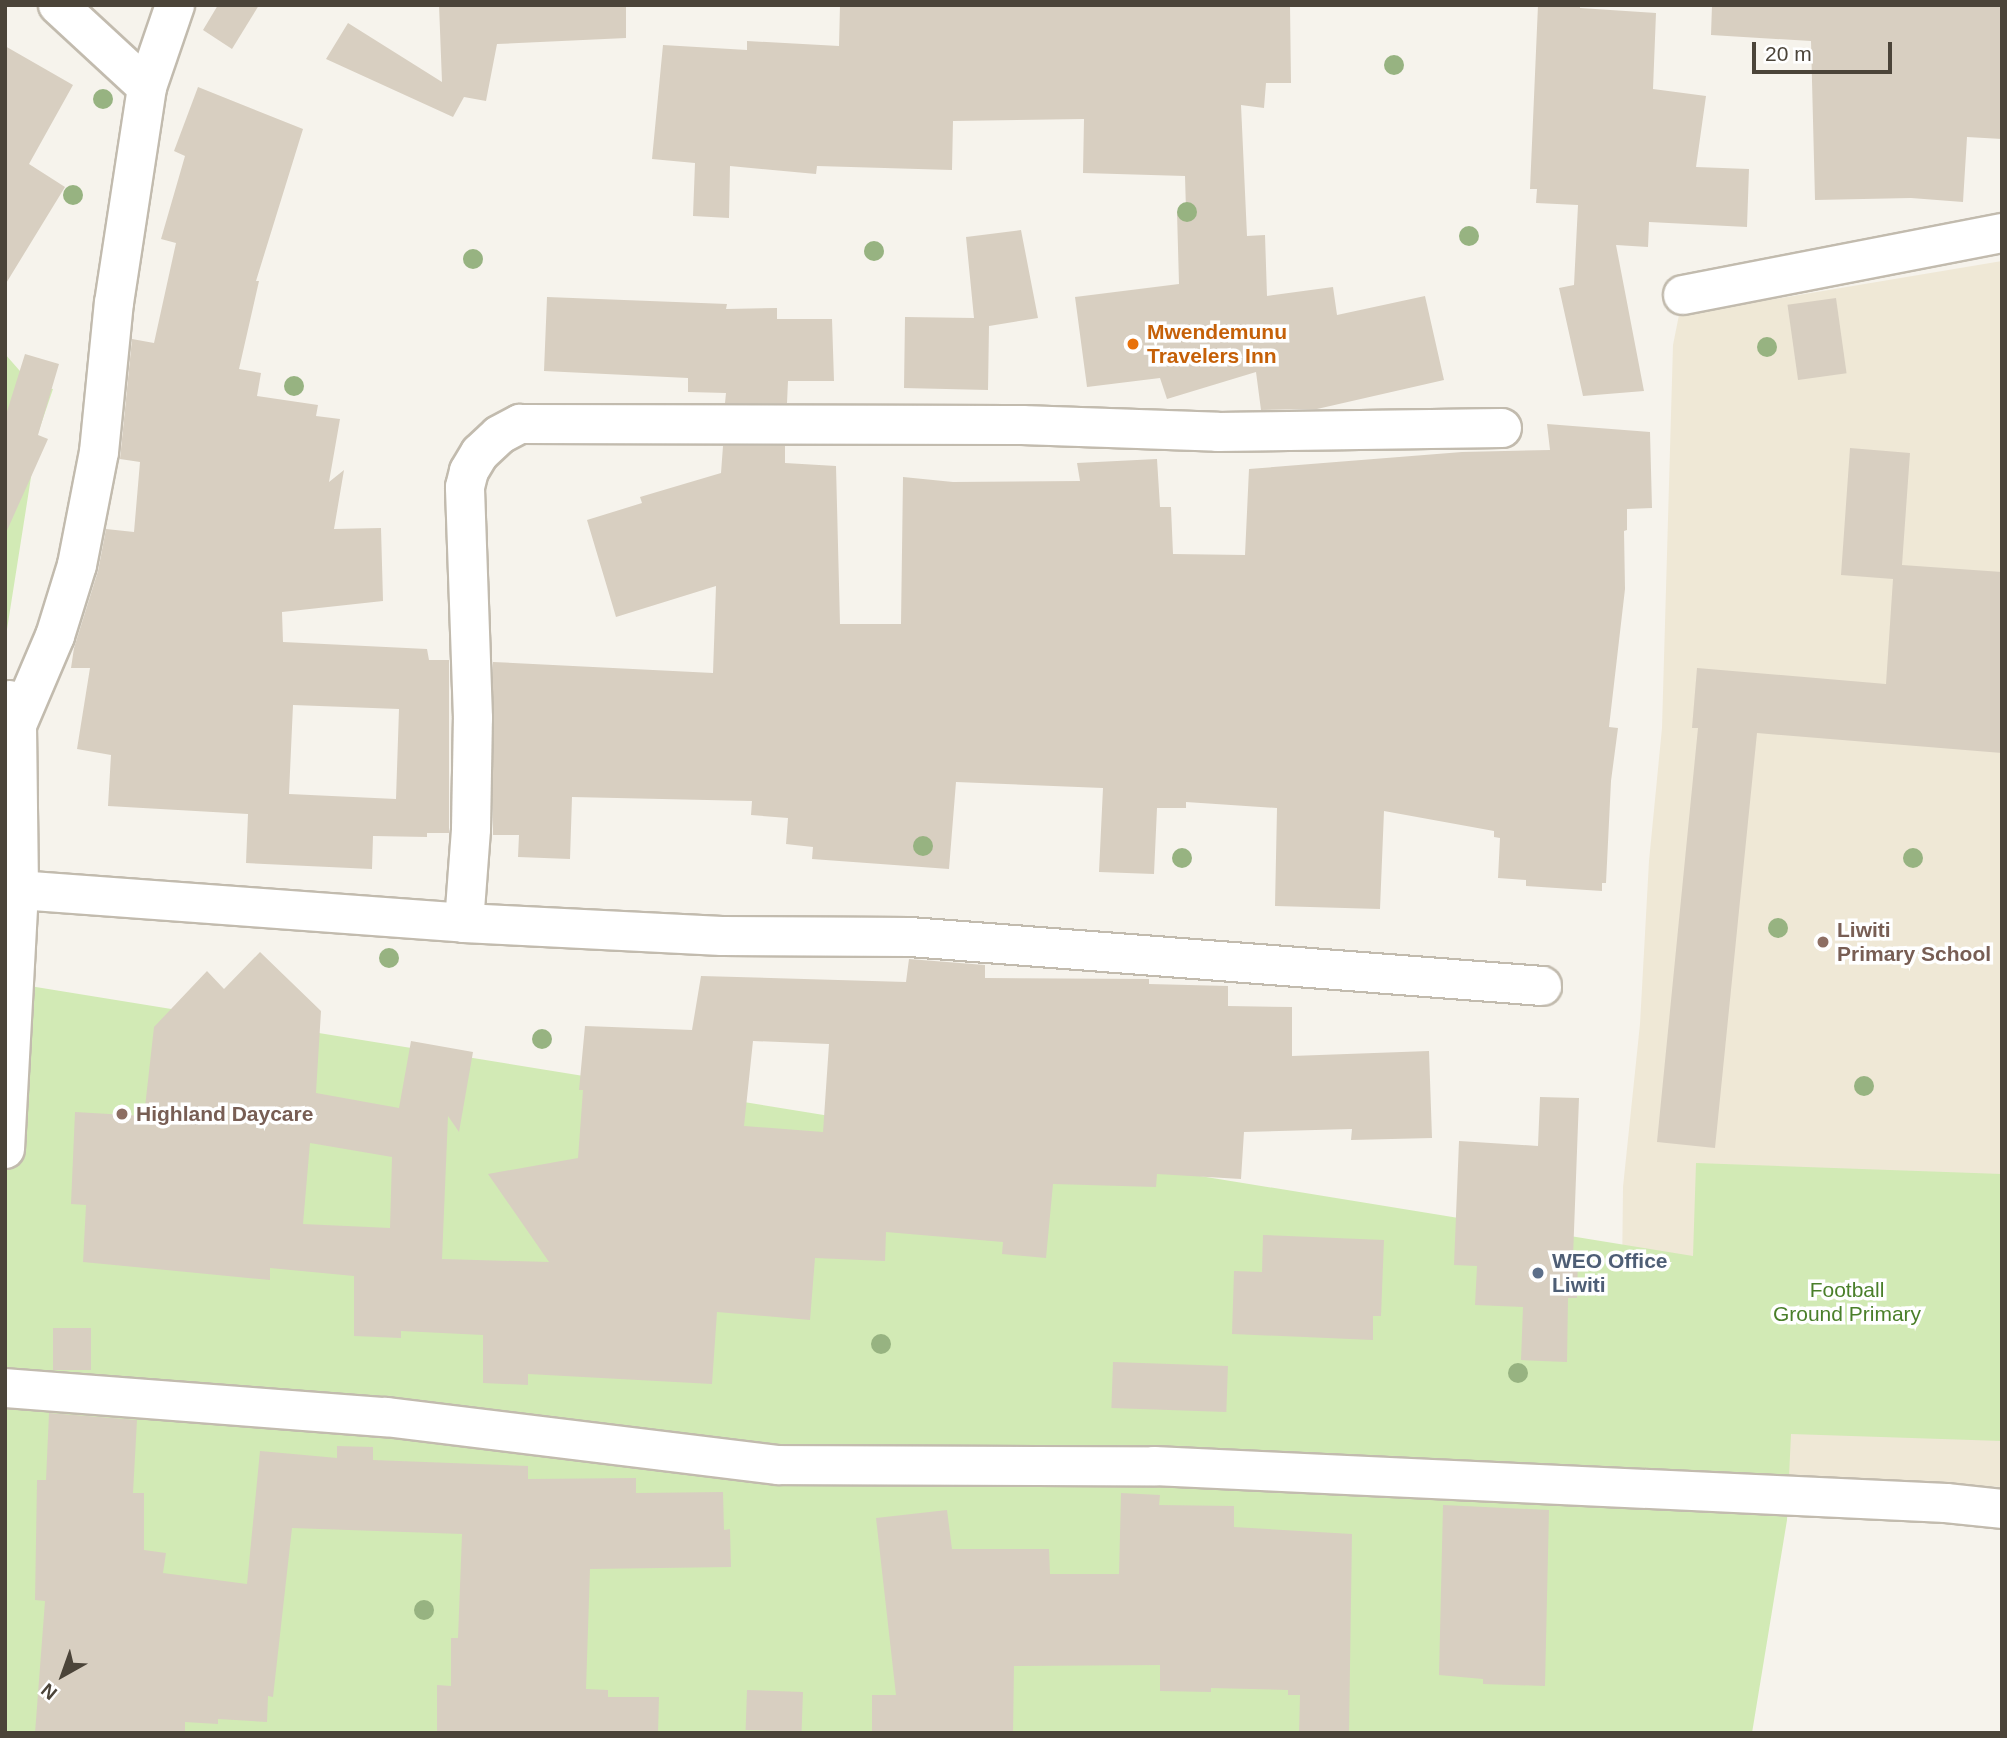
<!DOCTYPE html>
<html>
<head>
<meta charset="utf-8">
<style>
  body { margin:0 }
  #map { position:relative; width:2007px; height:1738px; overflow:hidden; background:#f6f3ec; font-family:Arial,sans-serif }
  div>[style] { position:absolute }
  .education>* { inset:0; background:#efe8d6 }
  .green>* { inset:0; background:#d2eab5 }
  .building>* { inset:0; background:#d8cfc1; transform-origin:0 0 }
  .roads { filter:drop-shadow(2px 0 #c2bbae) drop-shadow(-2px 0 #c2bbae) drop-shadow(0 2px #c2bbae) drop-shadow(0 -2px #c2bbae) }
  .street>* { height:38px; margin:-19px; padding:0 19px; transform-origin:19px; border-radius:19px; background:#fff }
  .trees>* { width:20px; height:20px; margin:-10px; border-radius:50%; background:#97b381 }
  .dots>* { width:19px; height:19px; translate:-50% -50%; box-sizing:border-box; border:4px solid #fff; border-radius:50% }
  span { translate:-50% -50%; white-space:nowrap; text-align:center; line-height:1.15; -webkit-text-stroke:7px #fff; paint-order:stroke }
  .food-label { font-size:21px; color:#c56008; font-weight:700 }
  .left { translate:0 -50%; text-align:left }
  .education-label { font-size:21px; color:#785e54; font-weight:700 }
  .service-label { font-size:21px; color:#4e5e75; font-weight:700 }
  .park-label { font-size:21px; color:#4a7f2a }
  .frame { position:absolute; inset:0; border:7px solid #4b4439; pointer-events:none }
  .north { position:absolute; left:28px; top:1640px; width:70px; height:70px; -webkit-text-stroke:5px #fff; paint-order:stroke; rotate:220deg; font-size:19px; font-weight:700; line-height:28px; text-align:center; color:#4b4439 }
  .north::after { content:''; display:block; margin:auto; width:24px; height:32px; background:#4b4439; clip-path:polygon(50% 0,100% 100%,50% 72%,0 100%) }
  .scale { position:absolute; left:1752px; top:42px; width:140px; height:32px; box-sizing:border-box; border:4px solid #4b4439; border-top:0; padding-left:9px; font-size:21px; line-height:24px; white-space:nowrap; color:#4b4439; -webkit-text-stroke:5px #fff; paint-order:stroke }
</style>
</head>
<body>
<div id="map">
  <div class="education">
    <div style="clip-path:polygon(2002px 261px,2002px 1487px,1718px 1472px,1621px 1364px,1623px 1187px,1640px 1024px,1649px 861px,1662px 728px,1673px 345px,1679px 315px)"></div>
  </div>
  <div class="green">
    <div style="clip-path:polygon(5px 354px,34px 387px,53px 389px,38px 433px,5px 642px)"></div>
    <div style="clip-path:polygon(5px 982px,1693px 1256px,1696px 1163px,2002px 1174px,2002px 1441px,1791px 1434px,1787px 1520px,1752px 1733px,5px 1733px)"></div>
  </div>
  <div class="building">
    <div style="clip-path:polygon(218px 5px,259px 5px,232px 49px,203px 30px)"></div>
    <div style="clip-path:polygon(439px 5px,626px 5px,626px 38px,497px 44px,486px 101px,464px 97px,453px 117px,326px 59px,348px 23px,442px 82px)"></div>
    <div style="clip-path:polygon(840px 5px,1290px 5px,1291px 83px,1266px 83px,1264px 108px,1241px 105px,1247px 236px,1265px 235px,1267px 296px,1333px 287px,1337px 315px,1425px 296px,1444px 380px,1317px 409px,1261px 410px,1256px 372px,1167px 399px,1160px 378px,1087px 387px,1075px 297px,1179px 284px,1177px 212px,1186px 211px,1185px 176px,1083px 173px,1084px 119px,953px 121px,952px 170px,817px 166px,816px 174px,730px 166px,729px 218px,693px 216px,695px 163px,652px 159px,663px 45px,747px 50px,747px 41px,839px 46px)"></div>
    <div style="clip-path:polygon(1538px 5px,1580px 5px,1580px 8px,1656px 13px,1653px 89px,1706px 96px,1696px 167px,1749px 169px,1747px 227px,1649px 222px,1648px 247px,1616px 245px,1644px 391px,1583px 396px,1559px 288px,1574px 285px,1578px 205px,1536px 203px,1537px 189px,1530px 189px)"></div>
    <div style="clip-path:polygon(1712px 5px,2002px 5px,2002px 139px,1967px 137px,1963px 202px,1911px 198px,1815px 200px,1811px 41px,1711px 35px)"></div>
    <div style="clip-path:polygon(5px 46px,73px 85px,29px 164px,65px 187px,5px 285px)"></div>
    <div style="clip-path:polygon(evenodd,198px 87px,303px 129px,256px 281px,259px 281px,239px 369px,261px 373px,257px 396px,318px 405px,316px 416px,340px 419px,329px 482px,344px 470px,334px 529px,381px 528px,383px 601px,282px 612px,283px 642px,427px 649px,429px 660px,449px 660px,449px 833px,427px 833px,427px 837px,373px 836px,372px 869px,246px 863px,248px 814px,108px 806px,111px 755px,77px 749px,90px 668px,71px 668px,74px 648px,98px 571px,106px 529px,134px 532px,140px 462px,120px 459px,132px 339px,154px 343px,176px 243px,161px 239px,185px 156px,174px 151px,198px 87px,293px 705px,399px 709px,396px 799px,289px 794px,293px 705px)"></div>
    <div style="clip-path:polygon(1021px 230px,1038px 318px,989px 326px,988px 390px,904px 388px,905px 317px,974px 318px,966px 237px)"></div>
    <div style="clip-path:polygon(547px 297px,727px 304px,726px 309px,777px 308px,777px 319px,832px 319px,834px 381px,788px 381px,787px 403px,725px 403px,726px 393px,688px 392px,688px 378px,544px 371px)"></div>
    <div style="left:1836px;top:298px;width:76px;height:49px;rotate:82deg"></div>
    <div style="clip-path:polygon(25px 354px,59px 364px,38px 435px,48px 439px,5px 535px,5px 418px)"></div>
    <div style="clip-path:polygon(1547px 424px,1650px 432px,1652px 508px,1627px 509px,1627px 530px,1624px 531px,1625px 589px,1609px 727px,1618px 728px,1611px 781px,1606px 883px,1602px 883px,1602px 891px,1526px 886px,1526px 880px,1498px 878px,1500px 838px,1494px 837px,1494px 831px,1384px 811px,1380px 909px,1275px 906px,1277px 808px,1186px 802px,1186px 808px,1157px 808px,1154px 874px,1099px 872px,1103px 788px,956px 782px,949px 869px,812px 859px,813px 847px,786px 844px,788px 818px,751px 815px,752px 801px,572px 797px,570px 859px,518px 857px,519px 835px,493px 835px,493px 662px,713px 673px,716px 586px,616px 617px,587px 520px,642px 503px,640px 497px,721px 473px,723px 446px,785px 446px,785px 463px,836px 466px,840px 624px,901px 624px,903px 477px,953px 482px,1080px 481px,1077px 463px,1157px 459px,1160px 507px,1171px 507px,1173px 554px,1245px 555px,1249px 469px,1462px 452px,1550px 450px)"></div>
    <div style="clip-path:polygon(1850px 448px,1910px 453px,1902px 565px,2002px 572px,2002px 753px,1757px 733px,1715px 1148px,1657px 1142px,1698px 728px,1692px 728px,1697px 668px,1886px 684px,1893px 579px,1841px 575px)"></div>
    <div style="clip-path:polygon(evenodd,260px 952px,321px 1011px,316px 1093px,399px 1108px,411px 1041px,473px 1052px,459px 1132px,448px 1116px,442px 1259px,549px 1262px,488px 1174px,578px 1158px,583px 1090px,579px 1090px,585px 1026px,692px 1030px,701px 976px,906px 982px,909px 959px,985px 965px,985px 978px,1149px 979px,1149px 984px,1228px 986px,1228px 1006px,1292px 1007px,1292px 1056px,1429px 1051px,1432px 1138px,1351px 1140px,1352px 1129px,1244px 1132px,1241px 1179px,1157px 1174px,1156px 1187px,1053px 1184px,1046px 1258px,1002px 1254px,1003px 1242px,886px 1232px,885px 1261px,815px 1258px,810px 1320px,717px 1312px,712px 1384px,528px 1374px,528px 1385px,483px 1383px,483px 1335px,401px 1331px,401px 1338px,354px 1336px,354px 1276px,270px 1268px,270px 1280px,83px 1262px,86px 1205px,71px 1204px,75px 1112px,144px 1116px,154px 1027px,207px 971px,224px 989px,260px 952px,753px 1041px,829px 1044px,823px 1132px,744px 1126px,753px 1041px,260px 952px,310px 1143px,392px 1157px,390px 1228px,303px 1224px,310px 1143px)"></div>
    <div style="clip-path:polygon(1540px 1097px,1579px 1098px,1573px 1257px,1578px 1258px,1577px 1298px,1568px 1298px,1567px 1362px,1521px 1360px,1523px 1307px,1475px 1305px,1477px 1266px,1454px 1265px,1459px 1141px,1538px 1146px)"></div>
    <div style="clip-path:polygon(1263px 1235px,1384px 1240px,1381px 1316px,1373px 1316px,1373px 1340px,1232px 1334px,1234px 1271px,1262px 1272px)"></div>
    <div style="left:53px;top:1328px;width:38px;height:42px"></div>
    <div style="left:1113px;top:1362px;width:115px;height:46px;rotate:2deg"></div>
    <div style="clip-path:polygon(49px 1413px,137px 1420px,133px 1493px,144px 1493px,144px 1550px,166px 1553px,163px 1573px,247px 1584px,260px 1451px,337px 1458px,337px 1446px,373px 1447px,373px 1460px,528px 1466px,528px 1479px,636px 1478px,636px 1493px,723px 1492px,724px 1530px,730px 1529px,731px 1567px,590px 1569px,586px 1689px,608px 1690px,608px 1697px,659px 1697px,658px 1733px,437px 1733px,437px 1685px,451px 1686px,451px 1638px,458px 1638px,462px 1534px,292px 1528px,273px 1697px,268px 1696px,267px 1722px,218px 1719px,218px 1724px,185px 1722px,185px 1733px,35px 1733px,45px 1601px,35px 1600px,37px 1480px,46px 1480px)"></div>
    <div style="clip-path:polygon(1121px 1493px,1160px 1495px,1159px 1505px,1234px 1506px,1234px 1527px,1352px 1534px,1349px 1733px,1299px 1733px,1300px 1695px,1288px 1695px,1288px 1690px,1211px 1688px,1211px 1692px,1160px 1691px,1160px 1665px,1014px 1666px,1013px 1733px,872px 1733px,872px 1695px,896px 1695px,876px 1518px,947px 1510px,952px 1549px,1049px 1549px,1050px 1574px,1119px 1574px)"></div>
    <div style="clip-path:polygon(1443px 1505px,1549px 1510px,1545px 1686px,1483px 1684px,1483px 1679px,1439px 1675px)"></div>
    <div style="left:747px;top:1690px;width:56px;height:40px;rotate:2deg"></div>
  </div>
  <div class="roads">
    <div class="street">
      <div style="left:58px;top:5px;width:121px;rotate:42.7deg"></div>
      <div style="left:1683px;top:295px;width:325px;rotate:-11deg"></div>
      <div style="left:17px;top:725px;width:97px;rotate:-66.9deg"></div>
      <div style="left:55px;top:636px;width:74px;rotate:-72.8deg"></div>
      <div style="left:77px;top:565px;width:115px;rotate:-79deg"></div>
      <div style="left:99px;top:452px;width:150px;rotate:-84.3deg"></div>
      <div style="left:114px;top:303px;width:219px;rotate:-81.3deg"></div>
      <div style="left:147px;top:87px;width:87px;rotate:-71.1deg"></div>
      <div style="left:5px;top:889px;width:460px;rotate:4.2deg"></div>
      <div style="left:464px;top:923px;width:258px;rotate:2.9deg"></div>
      <div style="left:722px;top:936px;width:188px;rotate:0.3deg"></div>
      <div style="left:910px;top:937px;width:634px;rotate:4.43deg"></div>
      <div style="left:464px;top:923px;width:94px;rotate:-85.7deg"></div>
      <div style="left:471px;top:829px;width:111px;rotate:-89deg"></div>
      <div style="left:473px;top:718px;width:231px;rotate:-92deg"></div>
      <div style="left:465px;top:487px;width:16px;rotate:-76deg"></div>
      <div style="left:469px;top:471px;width:21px;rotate:-59deg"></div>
      <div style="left:480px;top:453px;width:26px;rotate:-43deg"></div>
      <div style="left:499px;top:435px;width:24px;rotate:-28deg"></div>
      <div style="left:520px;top:424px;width:502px;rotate:0.11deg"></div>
      <div style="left:1022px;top:425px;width:196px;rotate:2deg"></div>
      <div style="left:1218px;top:432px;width:284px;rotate:-0.8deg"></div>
      <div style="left:5px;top:1149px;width:259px;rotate:-86.9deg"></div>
      <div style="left:19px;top:890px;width:165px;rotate:-90.7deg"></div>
      <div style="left:17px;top:725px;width:26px;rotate:-106deg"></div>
      <div style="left:5px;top:1388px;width:382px;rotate:4.4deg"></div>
      <div style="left:386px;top:1417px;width:395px;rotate:7deg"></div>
      <div style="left:778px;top:1465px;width:376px;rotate:0.2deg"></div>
      <div style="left:1154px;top:1466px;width:793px;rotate:2.67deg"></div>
      <div style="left:1946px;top:1503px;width:56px;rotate:6.1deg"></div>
    </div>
  </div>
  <div class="trees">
    <div style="left:1394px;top:65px"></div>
    <div style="left:103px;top:99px"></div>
    <div style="left:73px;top:195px"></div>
    <div style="left:1187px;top:212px"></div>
    <div style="left:1469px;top:236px"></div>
    <div style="left:874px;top:251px"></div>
    <div style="left:473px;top:259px"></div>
    <div style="left:1767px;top:347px"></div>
    <div style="left:294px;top:386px"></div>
    <div style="left:923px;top:846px"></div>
    <div style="left:1182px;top:858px"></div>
    <div style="left:1913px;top:858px"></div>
    <div style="left:1778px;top:928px"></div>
    <div style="left:389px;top:958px"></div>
    <div style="left:542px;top:1039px"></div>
    <div style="left:1864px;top:1086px"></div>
    <div style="left:881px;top:1344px"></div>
    <div style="left:1518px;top:1373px"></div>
    <div style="left:424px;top:1610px"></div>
  </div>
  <div class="dots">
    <div style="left:1133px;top:344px;background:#e8710a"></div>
    <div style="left:1823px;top:942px;background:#8d6e63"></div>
    <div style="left:122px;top:1114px;background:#8d6e63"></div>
    <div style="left:1538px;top:1273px;background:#5c6f8a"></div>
  </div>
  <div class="food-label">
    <span class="left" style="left:1147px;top:344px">Mwendemunu<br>Travelers Inn</span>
  </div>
  <div class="education-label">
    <span class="left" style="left:1837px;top:942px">Liwiti<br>Primary School</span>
    <span class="left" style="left:136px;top:1114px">Highland Daycare</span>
  </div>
  <div class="service-label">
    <span class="left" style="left:1552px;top:1273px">WEO Office<br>Liwiti</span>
  </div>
  <div class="park-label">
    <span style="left:1847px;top:1302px">Football<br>Ground Primary</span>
  </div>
  <div class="frame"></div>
  <div class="north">N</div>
  <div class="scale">20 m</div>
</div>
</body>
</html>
